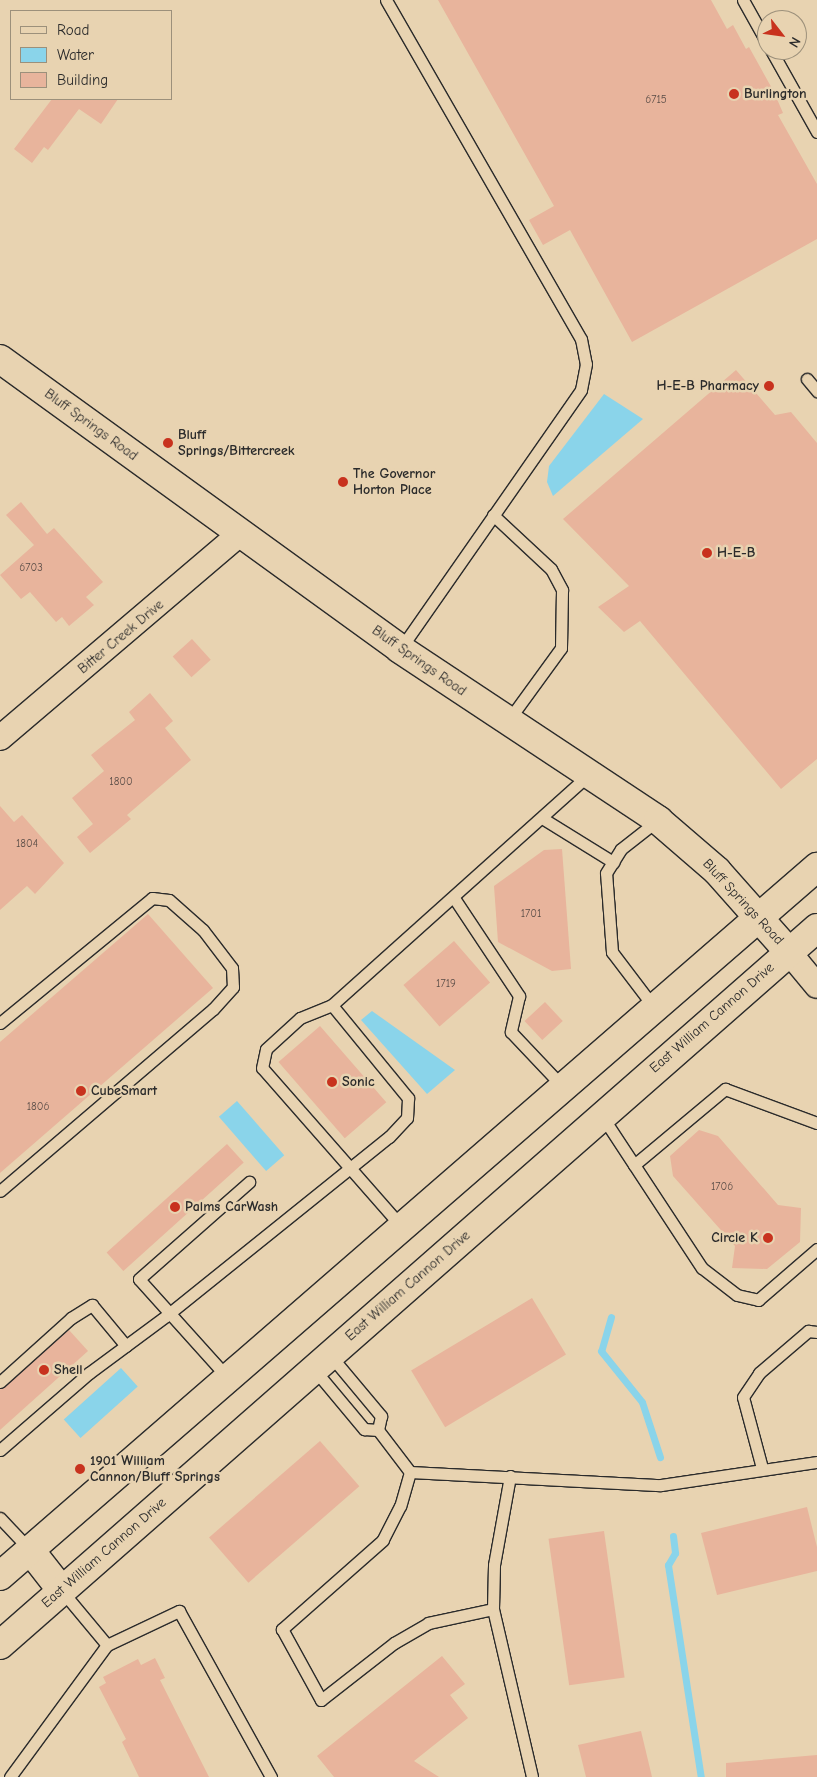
<!DOCTYPE html>
<html>
<head>
<meta charset="utf-8">
<style>
  body { margin:0 }
  #map { position:relative; width:817px; height:1777px; overflow:hidden; background:#e8d3b1; font-family:"Comic Neue",sans-serif }
  div>[style] { position:absolute }
  .water>* { inset:0; background:#8ad4ea; transform-origin:0 0 }
  .stream>* { height:7px; margin:-3.5px; padding:0 3.5px; transform-origin:3.5px; border-radius:3.5px; background:#8ad4ea }
  .building>* { inset:0; background:#e8b49c; transform-origin:0 0 }
  .roads { filter:drop-shadow(1px 0 #2b2b2b) drop-shadow(-1px 0 #2b2b2b) drop-shadow(0 1px #2b2b2b) drop-shadow(0 -1px #2b2b2b) }
  .service>* { height:11px; margin:-5.5px; padding:0 5.5px; transform-origin:5.5px; border-radius:5.5px; background:#e8d3b1 }
  .minor>* { height:24px; margin:-12px; padding:0 12px; transform-origin:12px; border-radius:12px; background:#e8d3b1 }
  .tertiary>* { height:28px; margin:-14px; padding:0 14px; transform-origin:14px; border-radius:14px; background:#e8d3b1 }
  .secondary>* { height:28px; margin:-14px; padding:0 14px; transform-origin:14px; border-radius:14px; background:#e8d3b1 }
  .dots>* { width:14px; height:14px; translate:-50% -50%; box-sizing:border-box; border:2px solid #e8d3b1; border-radius:50% }
  span { translate:-50% -50%; white-space:nowrap; text-align:center; line-height:1.15; -webkit-text-stroke:5px #e8d3b1; paint-order:stroke }
  .number-label { font-size:11px; color:#5a4d47 }
  .number-label span { -webkit-text-stroke-width:0 }
  .poi-label { font-size:14px; color:#2b2b2b; font-weight:700 }
  .left { translate:0 -50%; text-align:left }
  .right { translate:-100% -50%; text-align:right }
  .street-label { font-size:14px; color:#2b2b2b }
  .legend { position:absolute; left:10px; top:10px; width:162px; height:90px; box-sizing:border-box; background:#e8d3b1; border:1px solid #9c907b; margin:0; padding:6px 9px; list-style:none; font-size:15px; color:#2b2b2b }
  .legend li { display:flex; align-items:center; gap:10px; height:25px }
  .legend b { width:25px; border:1px solid #9c907b }
  .north { position:absolute; left:757px; top:10px; width:50px; height:50px; box-sizing:border-box; background:#e8d3b1; border:1px solid #9c907b; border-radius:50%; rotate:120deg; font-size:14px; font-weight:700; line-height:20px; text-align:center; color:#2b2b2b }
  .north::after { content:''; display:block; margin:auto; width:18px; height:22px; background:#c8321e; clip-path:polygon(50% 0,100% 100%,50% 72%,0 100%) }
</style>
</head>
<body>
<div id="map">
  <div class="water">
    <div style="clip-path:polygon(604px 394px,643px 419px,553px 496px,547px 482px,549px 466px)"></div>
    <div style="clip-path:polygon(372px 1011px,455px 1070px,427px 1094px,361px 1020px)"></div>
    <div style="left:237px;top:1101px;width:72px;height:24px;rotate:49deg"></div>
    <div style="left:121px;top:1368px;width:25px;height:77px;rotate:48deg"></div>
  </div>
  <div class="stream">
    <div style="left:611px;top:1317px;width:35px;rotate:106deg"></div>
    <div style="left:601px;top:1351px;width:65px;rotate:51.2deg"></div>
    <div style="left:642px;top:1402px;width:58px;rotate:71.9deg"></div>
    <div style="left:673px;top:1536px;width:17px;rotate:83deg"></div>
    <div style="left:675px;top:1553px;width:14px;rotate:120deg"></div>
    <div style="left:668px;top:1565px;width:215px;rotate:81.2deg"></div>
  </div>
  <div class="building">
    <div style="clip-path:polygon(438px 0,711px 0,727px 29px,733px 25px,746px 49px,749px 47px,774px 92px,783px 113px,778px 115px,817px 184px,817px 239px,632px 342px,570px 230px,543px 245px,529px 220px,554px 206px)"></div>
    <div style="clip-path:polygon(52px 99px,118px 99px,101px 124px,79px 109px,48px 150px,44px 147px,32px 163px,14px 149px)"></div>
    <div style="clip-path:polygon(736px 370px,775px 415px,791px 412px,817px 443px,817px 759px,781px 789px,640px 621px,624px 632px,598px 607px,629px 586px,563px 519px)"></div>
    <div style="clip-path:polygon(21px 502px,47px 534px,54px 528px,103px 582px,86px 597px,94px 605px,69px 626px,62px 617px,56px 622px,30px 592px,21px 599px,0 575px,34px 545px,6px 515px)"></div>
    <div style="left:192px;top:639px;width:28px;height:26px;rotate:48deg"></div>
    <div style="clip-path:polygon(150px 693px,173px 721px,165px 728px,191px 760px,127px 815px,131px 819px,90px 853px,77px 837px,93px 824px,72px 798px,104px 771px,91px 755px,135px 720px,129px 712px)"></div>
    <div style="clip-path:polygon(0 806px,14px 822px,22px 815px,64px 863px,35px 894px,27px 886px,0 910px)"></div>
    <div style="clip-path:polygon(562px 849px,571px 969px,552px 971px,498px 942px,494px 886px,544px 850px)"></div>
    <div style="clip-path:polygon(148px 914px,213px 988px,0 1173px,0 1042px)"></div>
    <div style="left:454px;top:941px;width:55px;height:67px;rotate:49deg"></div>
    <div style="left:545px;top:1002px;width:26px;height:28px;rotate:47deg"></div>
    <div style="left:320px;top:1026px;width:101px;height:55px;rotate:49deg"></div>
    <div style="clip-path:polygon(699px 1130px,718px 1136px,778px 1205px,801px 1208px,800px 1242px,767px 1269px,732px 1268px,735px 1246px,673px 1176px,670px 1156px)"></div>
    <div style="left:227px;top:1144px;width:25px;height:162px;rotate:48deg"></div>
    <div style="left:532px;top:1298px;width:66px;height:141px;rotate:59deg"></div>
    <div style="clip-path:polygon(69px 1330px,88px 1351px,0 1430px,0 1389px)"></div>
    <div style="left:320px;top:1441px;width:60px;height:147px;rotate:49deg"></div>
    <div style="clip-path:polygon(807px 1507px,817px 1547px,817px 1571px,717px 1595px,701px 1533px)"></div>
    <div style="left:604px;top:1531px;width:148px;height:56px;rotate:82deg"></div>
    <div style="clip-path:polygon(442px 1656px,465px 1684px,450px 1695px,468px 1718px,414px 1761px,439px 1777px,334px 1777px,317px 1756px)"></div>
    <div style="clip-path:polygon(155px 1658px,165px 1678px,160px 1680px,209px 1777px,139px 1777px,122px 1742px,126px 1739px,99px 1687px,106px 1683px,103px 1677px,138px 1659px,141px 1665px)"></div>
    <div style="clip-path:polygon(641px 1731px,652px 1777px,586px 1777px,578px 1745px)"></div>
    <div style="clip-path:polygon(817px 1755px,817px 1777px,726px 1777px,726px 1763px)"></div>
  </div>
  <div class="roads">
    <div class="service">
      <div style="left:386px;top:0;width:391px;rotate:60.1deg"></div>
      <div style="left:581px;top:339px;width:25px;rotate:79deg"></div>
      <div style="left:586px;top:364px;width:26px;rotate:101deg"></div>
      <div style="left:581px;top:390px;width:316px;rotate:124.9deg"></div>
      <div style="left:743px;top:0;width:49px;rotate:60.8deg"></div>
      <div style="left:771px;top:50px;width:94px;rotate:60.7deg"></div>
      <div style="left:807px;top:379px;width:16px;rotate:50deg"></div>
      <div style="left:493px;top:515px;width:79px;rotate:43deg"></div>
      <div style="left:551px;top:569px;width:24px;rotate:62deg"></div>
      <div style="left:562px;top:590px;width:58px;rotate:91deg"></div>
      <div style="left:561px;top:648px;width:90px;rotate:126deg"></div>
      <div style="left:542px;top:818px;width:84px;rotate:31.8deg"></div>
      <div style="left:454px;top:898px;width:118px;rotate:56.4deg"></div>
      <div style="left:519px;top:996px;width:37px;rotate:103deg"></div>
      <div style="left:511px;top:1032px;width:74px;rotate:46.6deg"></div>
      <div style="left:653px;top:1006px;width:68px;rotate:-127.2deg"></div>
      <div style="left:612px;top:952px;width:79px;rotate:-94.3deg"></div>
      <div style="left:606px;top:873px;width:28px;rotate:-58deg"></div>
      <div style="left:621px;top:849px;width:47px;rotate:-38.1deg"></div>
      <div style="left:0;top:1023px;width:197px;rotate:-39.4deg"></div>
      <div style="left:152px;top:898px;width:17px;rotate:7deg"></div>
      <div style="left:169px;top:900px;width:45px;rotate:41.4deg"></div>
      <div style="left:203px;top:930px;width:48px;rotate:52.7deg"></div>
      <div style="left:232px;top:968px;width:19px;rotate:87deg"></div>
      <div style="left:233px;top:987px;width:30px;rotate:132deg"></div>
      <div style="left:213px;top:1009px;width:280px;rotate:139.5deg"></div>
      <div style="left:602px;top:1116px;width:182px;rotate:56.7deg"></div>
      <div style="left:702px;top:1268px;width:44px;rotate:37.6deg"></div>
      <div style="left:737px;top:1295px;width:22px;rotate:13deg"></div>
      <div style="left:758px;top:1300px;width:78px;rotate:-40.8deg"></div>
      <div style="left:634px;top:1165px;width:119px;rotate:-39.9deg"></div>
      <div style="left:725px;top:1089px;width:98px;rotate:20.3deg"></div>
      <div style="left:401px;top:1226px;width:210px;rotate:-131.3deg"></div>
      <div style="left:262px;top:1068px;width:19px;rotate:-78deg"></div>
      <div style="left:266px;top:1049px;width:46px;rotate:-42.4deg"></div>
      <div style="left:300px;top:1018px;width:35px;rotate:-22deg"></div>
      <div style="left:332px;top:1005px;width:344px;rotate:-41.9deg"></div>
      <div style="left:330px;top:1355px;width:80px;rotate:50.1deg"></div>
      <div style="left:381px;top:1416px;width:14px;rotate:102deg"></div>
      <div style="left:378px;top:1430px;width:53px;rotate:52.7deg"></div>
      <div style="left:410px;top:1472px;width:35px;rotate:106deg"></div>
      <div style="left:400px;top:1506px;width:38px;rotate:117deg"></div>
      <div style="left:383px;top:1540px;width:135px;rotate:138.6deg"></div>
      <div style="left:282px;top:1629px;width:81px;rotate:61.2deg"></div>
      <div style="left:321px;top:1700px;width:93px;rotate:-38deg"></div>
      <div style="left:394px;top:1643px;width:39px;rotate:-30deg"></div>
      <div style="left:428px;top:1623px;width:66px;rotate:-12.2deg"></div>
      <div style="left:313px;top:1368px;width:80px;rotate:50.1deg"></div>
      <div style="left:364px;top:1429px;width:14px;rotate:4deg"></div>
      <div style="left:228px;top:1378px;width:133px;rotate:-132deg"></div>
      <div style="left:139px;top:1279px;width:147px;rotate:-41.4deg"></div>
      <div style="left:0;top:1382px;width:96px;rotate:-42deg"></div>
      <div style="left:71px;top:1318px;width:25px;rotate:-32deg"></div>
      <div style="left:92px;top:1305px;width:53px;rotate:50.3deg"></div>
      <div style="left:0;top:1450px;width:118px;rotate:-40.9deg"></div>
      <div style="left:89px;top:1373px;width:96px;rotate:-36.5deg"></div>
      <div style="left:166px;top:1316px;width:286px;rotate:-38.8deg"></div>
      <div style="left:389px;top:1137px;width:26px;rotate:-47deg"></div>
      <div style="left:407px;top:1118px;width:20px;rotate:-87deg"></div>
      <div style="left:408px;top:1098px;width:120px;rotate:-129.3deg"></div>
      <div style="left:762px;top:1468px;width:73px;rotate:-105deg"></div>
      <div style="left:743px;top:1397px;width:29px;rotate:-56deg"></div>
      <div style="left:759px;top:1373px;width:65px;rotate:-40.6deg"></div>
      <div style="left:808px;top:1331px;width:9px;rotate:6deg"></div>
      <div style="left:410px;top:1472px;width:251px;rotate:3deg"></div>
      <div style="left:661px;top:1485px;width:158px;rotate:-8.4deg"></div>
      <div style="left:510px;top:1476px;width:90px;rotate:100.2deg"></div>
      <div style="left:494px;top:1565px;width:44px;rotate:91.3deg"></div>
      <div style="left:493px;top:1609px;width:172px;rotate:76.9deg"></div>
      <div style="left:0;top:1518px;width:44px;rotate:46.8deg"></div>
      <div style="left:107px;top:1645px;width:80px;rotate:-25.3deg"></div>
      <div style="left:179px;top:1611px;width:190px;rotate:61deg"></div>
      <div style="left:10px;top:1777px;width:164px;rotate:-53.7deg"></div>
      <div style="left:107px;top:1645px;width:70px;rotate:-129.8deg"></div>
    </div>
    <div class="minor">
      <div style="left:0;top:738px;width:315px;rotate:-40.4deg"></div>
      <div style="left:788px;top:951px;width:45px;rotate:50.4deg"></div>
    </div>
    <div class="tertiary">
      <div style="left:0;top:359px;width:494px;rotate:35.9deg"></div>
      <div style="left:400px;top:649px;width:310px;rotate:33.5deg"></div>
      <div style="left:658px;top:820px;width:78px;rotate:40.8deg"></div>
      <div style="left:717px;top:871px;width:107px;rotate:48.4deg"></div>
    </div>
    <div class="secondary">
      <div style="left:30px;top:1550px;width:52px;rotate:52deg"></div>
      <div style="left:0;top:1576px;width:1082px;rotate:-40.95deg"></div>
      <div style="left:0;top:1645px;width:1087px;rotate:-41.27deg"></div>
    </div>
  </div>
  <div class="dots">
    <div style="left:734px;top:94px;background:#c8321e"></div>
    <div style="left:769px;top:386px;background:#c8321e"></div>
    <div style="left:168px;top:443px;background:#c8321e"></div>
    <div style="left:343px;top:482px;background:#c8321e"></div>
    <div style="left:707px;top:553px;background:#c8321e"></div>
    <div style="left:332px;top:1082px;background:#c8321e"></div>
    <div style="left:81px;top:1091px;background:#c8321e"></div>
    <div style="left:175px;top:1207px;background:#c8321e"></div>
    <div style="left:768px;top:1238px;background:#c8321e"></div>
    <div style="left:44px;top:1370px;background:#c8321e"></div>
    <div style="left:80px;top:1469px;background:#c8321e"></div>
  </div>
  <div class="number-label">
    <span style="left:656px;top:100px">6715</span>
    <span style="left:31px;top:568px">6703</span>
    <span style="left:121px;top:782px">1800</span>
    <span style="left:27px;top:844px">1804</span>
    <span style="left:531px;top:914px">1701</span>
    <span style="left:446px;top:984px">1719</span>
    <span style="left:38px;top:1107px">1806</span>
    <span style="left:722px;top:1187px">1706</span>
  </div>
  <div class="poi-label">
    <span class="left" style="left:744px;top:94px">Burlington</span>
    <span class="right" style="left:759px;top:386px">H-E-B Pharmacy</span>
    <span class="left" style="left:178px;top:443px">Bluff<br>Springs/Bittercreek</span>
    <span class="left" style="left:353px;top:482px">The Governor<br>Horton Place</span>
    <span class="left" style="left:717px;top:553px">H-E-B</span>
    <span class="left" style="left:342px;top:1082px">Sonic</span>
    <span class="left" style="left:91px;top:1091px">CubeSmart</span>
    <span class="left" style="left:185px;top:1207px">Palms CarWash</span>
    <span class="right" style="left:758px;top:1238px">Circle K</span>
    <span class="left" style="left:54px;top:1370px">Shell</span>
    <span class="left" style="left:90px;top:1469px">1901 William<br>Cannon/Bluff Springs</span>
  </div>
  <div class="street-label">
    <span style="left:91px;top:425px;rotate:36deg">Bluff Springs Road</span>
    <span style="left:121px;top:637px;rotate:-40deg">Bitter Creek Drive</span>
    <span style="left:419px;top:661px;rotate:35deg">Bluff Springs Road</span>
    <span style="left:743px;top:902px;rotate:47deg">Bluff Springs Road</span>
    <span style="left:712px;top:1018px;rotate:-41deg">East William Cannon Drive</span>
    <span style="left:408px;top:1286px;rotate:-41deg">East William Cannon Drive</span>
    <span style="left:104px;top:1553px;rotate:-41deg">East William Cannon Drive</span>
  </div>
  <ul class="legend">
  <li><b style="height:6px;background:#e8d3b1"></b>Road</li>
  <li><b style="height:14px;background:#8ad4ea"></b>Water</li>
  <li><b style="height:14px;background:#e8b49c"></b>Building</li>
  </ul>
  <div class="north">N</div>
</div>
</body>
</html>
